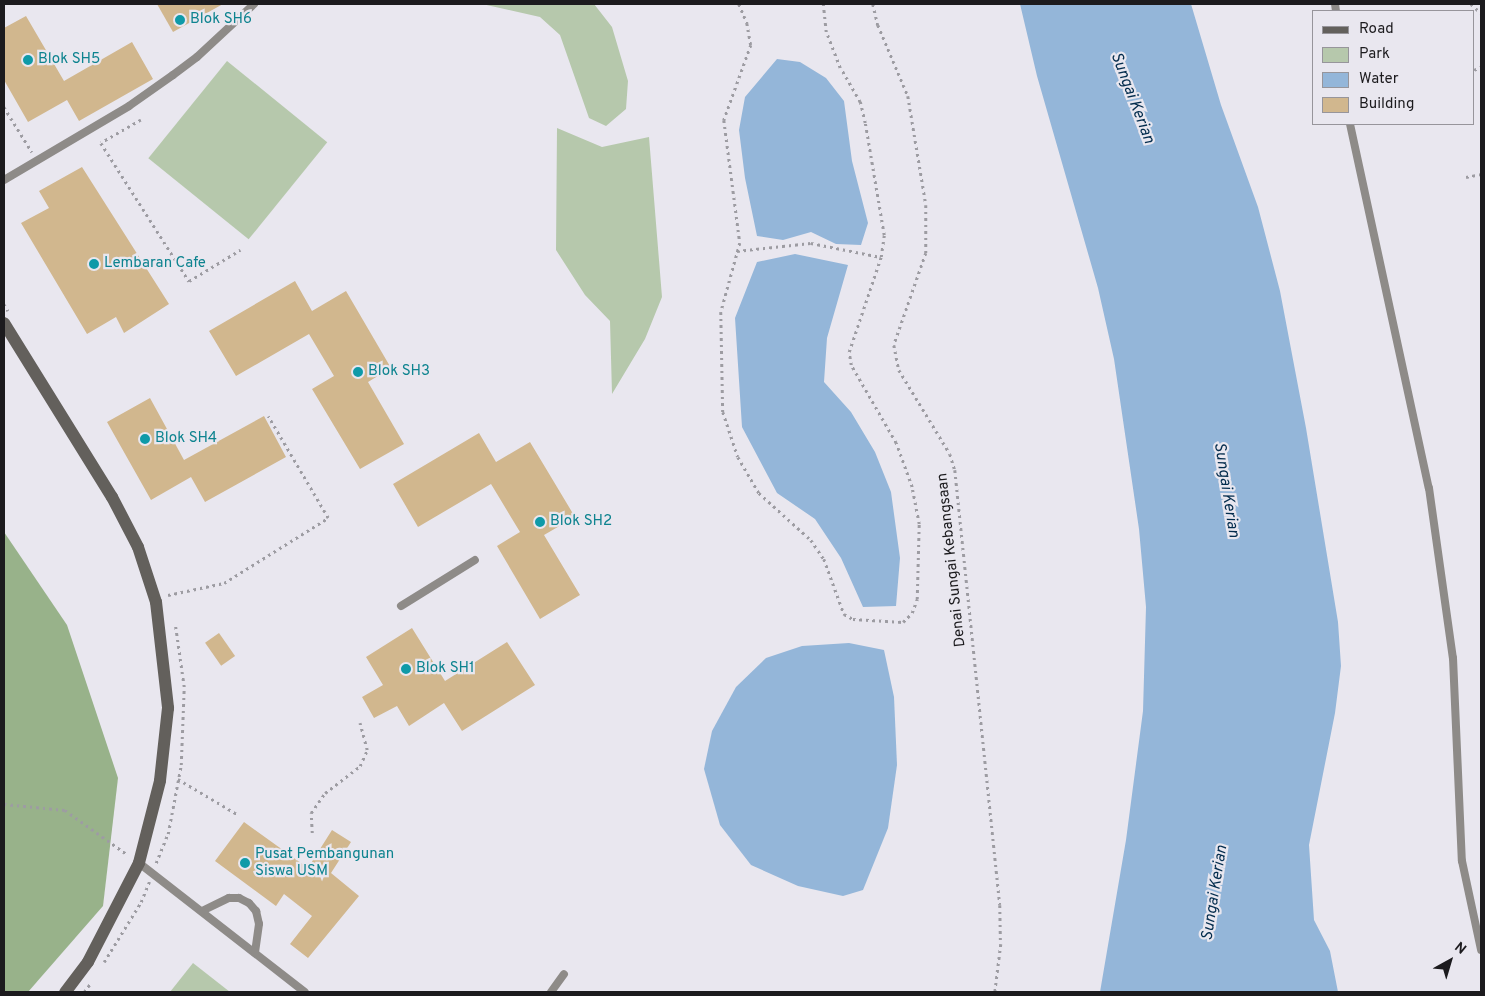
<!DOCTYPE html>
<html>
<head>
<meta charset="utf-8">
<style>
  body { margin:0 }
  #map { position:relative; width:1485px; height:996px; overflow:hidden; background:#e9e7ef; font-family:Overpass,sans-serif }
  div>[style] { position:absolute }
  .green>* { inset:0; background:#b6c8ac; transform-origin:0 0 }
  .forest>* { inset:0; background:#98b28a }
  .water>* { inset:0; background:#94b6d9 }
  .building>* { inset:0; background:#d1b78e; transform-origin:0 0 }
  .path>* { height:2.5px; margin-top:-1.25px; transform-origin:0; background:repeating-linear-gradient(90deg,#9d9ca2 0 2.5px,transparent 0 6.5px) }
  .lane>* { height:8px; margin:-4px; padding:0 4px; transform-origin:4px; border-radius:4px; background:#8e8b88 }
  .secondary>* { height:12px; margin:-6px; padding:0 6px; transform-origin:6px; border-radius:6px; background:#63605c }
  .dots>* { width:14px; height:14px; translate:-50% -50%; box-sizing:border-box; border:2px solid #e9e7ef; border-radius:50% }
  span { translate:-50% -50%; white-space:nowrap; text-align:center; line-height:1.15; -webkit-text-stroke:4.5px #e9e7ef; paint-order:stroke }
  .culture-label { font-size:15px; color:#0d838f }
  .left { translate:0 -50%; text-align:left }
  .street-label { font-size:15px; color:#1c1b1e }
  .water-label { font-size:16px; color:#032c4d; font-style:italic }
  .frame { position:absolute; inset:0; border:5px solid #1c1b1e; pointer-events:none }
  .legend { position:absolute; left:1312px; top:10px; width:162px; height:115px; box-sizing:border-box; background:#e9e7ef; border:1px solid #97959b; margin:0; padding:6px 9px; list-style:none; font-size:15px; color:#1c1b1e }
  .legend li { display:flex; align-items:center; gap:10px; height:25px }
  .legend b { width:25px; border:1px solid #97959b }
  .north { position:absolute; left:1425px; top:936px; width:50px; height:50px; -webkit-text-stroke:4px #e9e7ef; paint-order:stroke; rotate:39deg; font-size:14px; font-weight:700; line-height:20px; text-align:center; color:#1c1b1e }
  .north::after { content:''; display:block; margin:auto; width:18px; height:22px; background:#1c1b1e; clip-path:polygon(50% 0,100% 100%,50% 72%,0 100%) }
</style>
</head>
<body>
<div id="map">
  <div class="green">
    <div style="clip-path:polygon(482px 4px,594px 4px,612px 27px,628px 81px,626px 109px,606px 126px,589px 118px,560px 35px,540px 17px)"></div>
    <div style="left:227px;top:61px;width:129px;height:125px;rotate:39deg"></div>
    <div style="clip-path:polygon(557px 128px,602px 147px,649px 137px,662px 297px,645px 339px,612px 394px,610px 321px,585px 295px,556px 250px)"></div>
    <div style="clip-path:polygon(193px 963px,230px 992px,170px 992px)"></div>
  </div>
  <div class="forest">
    <div style="clip-path:polygon(4px 532px,67px 625px,118px 778px,103px 906px,28px 992px,4px 992px)"></div>
  </div>
  <div class="water">
    <div style="clip-path:polygon(1020px 4px,1191px 4px,1221px 105px,1258px 207px,1280px 291px,1306px 428px,1338px 622px,1341px 666px,1335px 713px,1309px 845px,1314px 920px,1330px 951px,1338px 992px,1100px 992px,1126px 840px,1143px 711px,1146px 607px,1139px 529px,1114px 359px,1098px 288px,1037px 76px)"></div>
    <div style="clip-path:polygon(777px 59px,800px 62px,826px 78px,844px 101px,852px 161px,868px 223px,861px 245px,836px 244px,811px 232px,783px 240px,757px 236px,745px 178px,739px 130px,745px 97px)"></div>
    <div style="clip-path:polygon(795px 254px,848px 265px,827px 338px,824px 382px,851px 412px,875px 452px,891px 492px,900px 558px,896px 606px,863px 607px,841px 558px,815px 519px,777px 493px,742px 427px,735px 318px,757px 262px)"></div>
    <div style="clip-path:polygon(849px 643px,884px 650px,894px 697px,897px 765px,888px 828px,863px 890px,843px 896px,798px 886px,751px 865px,720px 825px,704px 769px,712px 731px,736px 687px,766px 658px,802px 646px)"></div>
  </div>
  <div class="building">
    <div style="clip-path:polygon(157px 4px,223px 4px,173px 32px)"></div>
    <div style="clip-path:polygon(26px 16px,64px 81px,132px 42px,153px 79px,79px 121px,67px 100px,28px 122px,4px 80px,4px 28px)"></div>
    <div style="clip-path:polygon(82px 167px,169px 304px,124px 333px,116px 317px,87px 334px,21px 223px,49px 208px,39px 191px)"></div>
    <div style="clip-path:polygon(295px 281px,312px 311px,346px 291px,391px 368px,368px 382px,404px 444px,360px 469px,312px 389px,334px 376px,309px 334px,236px 376px,209px 331px)"></div>
    <div style="clip-path:polygon(150px 398px,184px 460px,264px 416px,286px 457px,205px 502px,191px 477px,151px 500px,107px 422px)"></div>
    <div style="clip-path:polygon(479px 433px,496px 462px,530px 442px,575px 517px,544px 535px,580px 595px,540px 619px,497px 546px,520px 532px,491px 484px,418px 527px,393px 484px)"></div>
    <div style="clip-path:polygon(412px 628px,445px 681px,507px 642px,535px 685px,462px 731px,444px 703px,409px 726px,397px 706px,374px 718px,362px 697px,383px 685px,366px 657px)"></div>
    <div style="left:219px;top:633px;width:28px;height:17px;rotate:55deg"></div>
    <div style="clip-path:polygon(244px 822px,308px 868px,332px 830px,351px 842px,331px 873px,359px 896px,308px 958px,290px 944px,312px 916px,284px 894px,276px 906px,215px 861px)"></div>
  </div>
  <div class="path">
    <div style="left:739px;top:4px;width:21px;rotate:67deg"></div>
    <div style="left:747px;top:23px;width:22px;rotate:80deg"></div>
    <div style="left:751px;top:45px;width:80px;rotate:109.8deg"></div>
    <div style="left:724px;top:120px;width:124px;rotate:82.6deg"></div>
    <div style="left:740px;top:243px;width:72px;rotate:105.4deg"></div>
    <div style="left:721px;top:312px;width:100px;rotate:88.9deg"></div>
    <div style="left:723px;top:412px;width:47px;rotate:71.6deg"></div>
    <div style="left:738px;top:457px;width:42px;rotate:59.7deg"></div>
    <div style="left:759px;top:493px;width:70px;rotate:42.1deg"></div>
    <div style="left:811px;top:540px;width:23px;rotate:56deg"></div>
    <div style="left:824px;top:559px;width:59px;rotate:70deg"></div>
    <div style="left:844px;top:614px;width:10px;rotate:29deg"></div>
    <div style="left:853px;top:619px;width:50px;rotate:3.4deg"></div>
    <div style="left:903px;top:622px;width:13px;rotate:-45deg"></div>
    <div style="left:912px;top:613px;width:15px;rotate:-70deg"></div>
    <div style="left:917px;top:599px;width:75px;rotate:-88.5deg"></div>
    <div style="left:919px;top:524px;width:38px;rotate:-101deg"></div>
    <div style="left:912px;top:487px;width:47px;rotate:-110deg"></div>
    <div style="left:896px;top:443px;width:90px;rotate:-120deg"></div>
    <div style="left:851px;top:365px;width:13px;rotate:-99deg"></div>
    <div style="left:849px;top:352px;width:100px;rotate:-71.4deg"></div>
    <div style="left:881px;top:257px;width:22px;rotate:-82deg"></div>
    <div style="left:884px;top:235px;width:114px;rotate:-99.6deg"></div>
    <div style="left:865px;top:123px;width:22px;rotate:-103deg"></div>
    <div style="left:860px;top:102px;width:39px;rotate:-120deg"></div>
    <div style="left:840px;top:68px;width:39px;rotate:-111deg"></div>
    <div style="left:826px;top:32px;width:28px;rotate:-96deg"></div>
    <div style="left:873px;top:4px;width:22px;rotate:77deg"></div>
    <div style="left:878px;top:25px;width:77px;rotate:67.1deg"></div>
    <div style="left:908px;top:96px;width:110px;rotate:80.6deg"></div>
    <div style="left:926px;top:205px;width:48px;rotate:90deg"></div>
    <div style="left:926px;top:253px;width:97px;rotate:109.2deg"></div>
    <div style="left:894px;top:345px;width:25px;rotate:79deg"></div>
    <div style="left:899px;top:370px;width:98px;rotate:58.7deg"></div>
    <div style="left:950px;top:454px;width:17px;rotate:73deg"></div>
    <div style="left:955px;top:470px;width:437px;rotate:84.1deg"></div>
    <div style="left:1000px;top:905px;width:39px;rotate:89deg"></div>
    <div style="left:1001px;top:944px;width:48px;rotate:97.1deg"></div>
    <div style="left:1471px;top:4px;width:13px;rotate:42deg"></div>
    <div style="left:1474px;top:70px;width:8px;rotate:-23deg"></div>
    <div style="left:4px;top:107px;width:53px;rotate:58.1deg"></div>
    <div style="left:141px;top:120px;width:46px;rotate:150.1deg"></div>
    <div style="left:101px;top:143px;width:164px;rotate:57.5deg"></div>
    <div style="left:189px;top:281px;width:60px;rotate:-31.3deg"></div>
    <div style="left:1466px;top:177px;width:15px;rotate:-11deg"></div>
    <div style="left:737px;top:251px;width:74px;rotate:-6.2deg"></div>
    <div style="left:811px;top:243px;width:71px;rotate:11.3deg"></div>
    <div style="left:4px;top:304px;width:8px;rotate:60deg"></div>
    <div style="left:168px;top:595px;width:57px;rotate:-12.1deg"></div>
    <div style="left:224px;top:583px;width:123px;rotate:-32deg"></div>
    <div style="left:328px;top:518px;width:118px;rotate:-120.5deg"></div>
    <div style="left:178px;top:779px;width:69px;rotate:30.7deg"></div>
    <div style="left:4px;top:804px;width:61px;rotate:5.6deg"></div>
    <div style="left:65px;top:810px;width:77px;rotate:35.5deg"></div>
    <div style="left:312px;top:833px;width:20px;rotate:-93deg"></div>
    <div style="left:311px;top:813px;width:24px;rotate:-55deg"></div>
    <div style="left:325px;top:793px;width:44px;rotate:-37.6deg"></div>
    <div style="left:360px;top:766px;width:17px;rotate:-66deg"></div>
    <div style="left:367px;top:750px;width:28px;rotate:-105deg"></div>
    <div style="left:156px;top:863px;width:31px;rotate:-68deg"></div>
    <div style="left:168px;top:834px;width:70px;rotate:-79.3deg"></div>
    <div style="left:181px;top:765px;width:78px;rotate:-87.8deg"></div>
    <div style="left:184px;top:687px;width:64px;rotate:-98.1deg"></div>
    <div style="left:104px;top:962px;width:70px;rotate:-58.3deg"></div>
    <div style="left:141px;top:902px;width:22px;rotate:-68deg"></div>
    <div style="left:84px;top:992px;width:10px;rotate:-53deg"></div>
  </div>
  <div class="lane">
    <div style="left:1335px;top:4px;width:7px;rotate:82deg"></div>
    <div style="left:1350px;top:124px;width:372px;rotate:77.8deg"></div>
    <div style="left:1429px;top:488px;width:172px;rotate:82deg"></div>
    <div style="left:1453px;top:658px;width:203px;rotate:87.5deg"></div>
    <div style="left:1462px;top:861px;width:91px;rotate:77.9deg"></div>
    <div style="left:4px;top:180px;width:145px;rotate:-30.6deg"></div>
    <div style="left:129px;top:106px;width:54px;rotate:-35.2deg"></div>
    <div style="left:173px;top:75px;width:30px;rotate:-37deg"></div>
    <div style="left:197px;top:57px;width:78px;rotate:-42.9deg"></div>
    <div style="left:401px;top:606px;width:87px;rotate:-31.9deg"></div>
    <div style="left:139px;top:863px;width:210px;rotate:37.9deg"></div>
    <div style="left:202px;top:911px;width:30px;rotate:-26deg"></div>
    <div style="left:229px;top:898px;width:10px"></div>
    <div style="left:239px;top:898px;width:11px;rotate:27deg"></div>
    <div style="left:249px;top:903px;width:11px;rotate:49deg"></div>
    <div style="left:256px;top:911px;width:13px;rotate:77deg"></div>
    <div style="left:259px;top:924px;width:29px;rotate:98deg"></div>
    <div style="left:551px;top:992px;width:22px;rotate:-54deg"></div>
  </div>
  <div class="secondary">
    <div style="left:4px;top:323px;width:205px;rotate:58.2deg"></div>
    <div style="left:112px;top:497px;width:56px;rotate:62.5deg"></div>
    <div style="left:138px;top:547px;width:58px;rotate:71.9deg"></div>
    <div style="left:156px;top:602px;width:107px;rotate:83.5deg"></div>
    <div style="left:168px;top:708px;width:73px;rotate:96.3deg"></div>
    <div style="left:160px;top:781px;width:85px;rotate:104.4deg"></div>
    <div style="left:139px;top:863px;width:111px;rotate:117.3deg"></div>
    <div style="left:88px;top:962px;width:38px;rotate:127deg"></div>
  </div>
  <div class="dots">
    <div style="left:180px;top:20px;background:#0f9aa8"></div>
    <div style="left:28px;top:60px;background:#0f9aa8"></div>
    <div style="left:94px;top:264px;background:#0f9aa8"></div>
    <div style="left:358px;top:372px;background:#0f9aa8"></div>
    <div style="left:145px;top:439px;background:#0f9aa8"></div>
    <div style="left:540px;top:522px;background:#0f9aa8"></div>
    <div style="left:406px;top:669px;background:#0f9aa8"></div>
    <div style="left:245px;top:863px;background:#0f9aa8"></div>
  </div>
  <div class="culture-label">
    <span class="left" style="left:190px;top:20px">Blok SH6</span>
    <span class="left" style="left:38px;top:60px">Blok SH5</span>
    <span class="left" style="left:104px;top:264px">Lembaran Cafe</span>
    <span class="left" style="left:368px;top:372px">Blok SH3</span>
    <span class="left" style="left:155px;top:439px">Blok SH4</span>
    <span class="left" style="left:550px;top:522px">Blok SH2</span>
    <span class="left" style="left:416px;top:669px">Blok SH1</span>
    <span class="left" style="left:255px;top:863px">Pusat Pembangunan<br>Siswa USM</span>
  </div>
  <div class="street-label">
    <span style="left:952px;top:560px;rotate:-96deg">Denai Sungai Kebangsaan</span>
  </div>
  <div class="water-label">
    <span style="left:1132px;top:98px;rotate:69deg">Sungai Kerian</span>
    <span style="left:1226px;top:490px;rotate:81deg">Sungai Kerian</span>
    <span style="left:1215px;top:893px;rotate:-81deg">Sungai Kerian</span>
  </div>
  <div class="frame"></div>
  <ul class="legend">
  <li><b style="height:6px;background:#63605c"></b>Road</li>
  <li><b style="height:14px;background:#b6c8ac"></b>Park</li>
  <li><b style="height:14px;background:#94b6d9"></b>Water</li>
  <li><b style="height:14px;background:#d1b78e"></b>Building</li>
  </ul>
  <div class="north">N</div>
</div>
</body>
</html>
